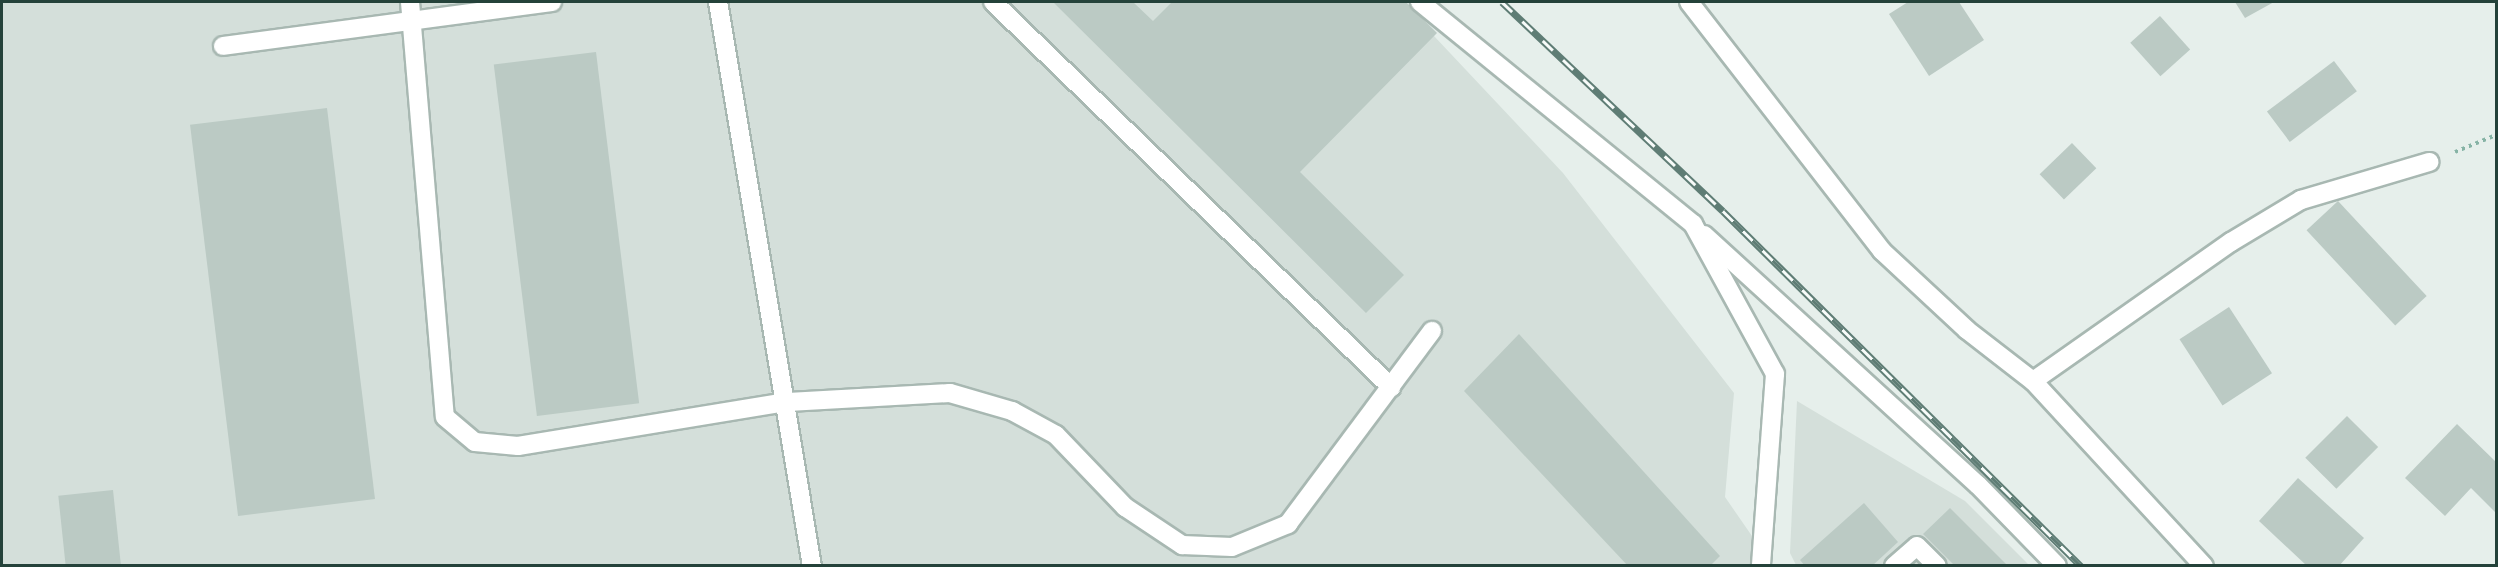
<!DOCTYPE html>
<html>
<head>
<meta charset="utf-8">
<style>
  body { margin:0 }
  #map { position:relative; width:2498px; height:567px; overflow:hidden; background:#e6efeb; font-family:Arial,sans-serif }
  div>[style] { position:absolute }
  .built>* { inset:0; background:#d4dfda }
  .building>* { inset:0; background:#bbcac4; transform-origin:0 0 }
  .path>* { height:4px; margin-top:-2px; transform-origin:0; background:repeating-linear-gradient(90deg,#86b3a5 0 3px,transparent 0 7.5px) }
  .roads { filter:drop-shadow(2px 0 #a8b8b2) drop-shadow(-2px 0 #a8b8b2) drop-shadow(0 2px #a8b8b2) drop-shadow(0 -2px #a8b8b2) }
  .minor>* { height:18px; margin:-9px; padding:0 9px; transform-origin:9px; border-radius:9px; background:#fff }
  .rail>* { height:7px; margin-top:-3.5px; transform-origin:0; background:repeating-linear-gradient(90deg,#f7fbf9 0 14px,#5f7d75 0 28px); box-sizing:border-box; border-block:2px solid #5f7d75 }
  span { translate:-50% -50%; white-space:nowrap; text-align:center; line-height:1.15; -webkit-text-stroke:4.5px #f7fbf9; paint-order:stroke }
  .frame { position:absolute; inset:0; border:3px solid #24423a; pointer-events:none }
</style>
</head>
<body>
<div id="map">
  <div class="built">
    <div style="clip-path:polygon(2px 2px,1402px 2px,1563px 173px,1734px 393px,1725px 497px,1772px 565px,2px 565px)"></div>
    <div style="clip-path:polygon(1797px 401px,1965px 501px,2029px 565px,1796px 565px,1790px 553px)"></div>
  </div>
  <div class="building">
    <div style="clip-path:polygon(1053px 2px,1133px 2px,1153px 21px,1172px 2px,1406px 2px,1437px 33px,1300px 172px,1404px 275px,1366px 313px)"></div>
    <div style="clip-path:polygon(1908px 2px,1959px 2px,1984px 40px,1929px 76px,1889px 14px)"></div>
    <div style="clip-path:polygon(2235px 2px,2274px 2px,2245px 18px)"></div>
    <div style="left:2160px;top:16px;width:45px;height:40px;rotate:48deg"></div>
    <div style="left:596px;top:52px;width:354px;height:103px;rotate:83deg"></div>
    <div style="left:2334px;top:61px;width:38px;height:84px;rotate:53deg"></div>
    <div style="left:327px;top:108px;width:394px;height:138px;rotate:83deg"></div>
    <div style="left:2072px;top:143px;width:35px;height:45px;rotate:46deg"></div>
    <div style="left:2338px;top:201px;width:130px;height:43px;rotate:47deg"></div>
    <div style="left:2229px;top:307px;width:79px;height:59px;rotate:57deg"></div>
    <div style="clip-path:polygon(1519px 334px,1720px 556px,1710px 566px,1628px 566px,1464px 391px)"></div>
    <div style="left:2347px;top:416px;width:44px;height:59px;rotate:45deg"></div>
    <div style="clip-path:polygon(2457px 424px,2496px 462px,2496px 513px,2471px 488px,2445px 516px,2405px 478px)"></div>
    <div style="clip-path:polygon(2298px 478px,2364px 538px,2339px 566px,2307px 566px,2259px 521px)"></div>
    <div style="left:113px;top:490px;width:76px;height:55px;rotate:84deg"></div>
    <div style="clip-path:polygon(1864px 503px,1898px 542px,1872px 566px,1805px 566px,1800px 560px)"></div>
    <div style="clip-path:polygon(1950px 508px,2008px 566px,1955px 566px,1923px 534px)"></div>
  </div>
  <div class="path">
    <div style="left:2455px;top:152px;width:44px;rotate:-22.5deg"></div>
  </div>
  <div class="roads">
    <div class="minor">
      <div style="left:410px;top:2px;width:416px;rotate:85.2deg"></div>
      <div style="left:445px;top:417px;width:39px;rotate:40deg"></div>
      <div style="left:475px;top:442px;width:43px;rotate:5.3deg"></div>
      <div style="left:518px;top:446px;width:274px;rotate:-9.3deg"></div>
      <div style="left:788px;top:402px;width:162px;rotate:-3.2deg"></div>
      <div style="left:950px;top:393px;width:65px;rotate:16.2deg"></div>
      <div style="left:1012px;top:411px;width:50px;rotate:28.6deg"></div>
      <div style="left:1056px;top:435px;width:100px;rotate:46.2deg"></div>
      <div style="left:1125px;top:507px;width:69px;rotate:33.7deg"></div>
      <div style="left:1182px;top:545px;width:50px;rotate:2.3deg"></div>
      <div style="left:1232px;top:547px;width:61px;rotate:-22.3deg"></div>
      <div style="left:1288px;top:524px;width:241px;rotate:-53.3deg"></div>
      <div style="left:718px;top:2px;width:572px;rotate:80.54deg"></div>
      <div style="left:993px;top:2px;width:554px;rotate:44.05deg"></div>
      <div style="left:1420px;top:2px;width:352px;rotate:39.1deg"></div>
      <div style="left:1693px;top:224px;width:171px;rotate:61.3deg"></div>
      <div style="left:1775px;top:374px;width:193px;rotate:94.2deg"></div>
      <div style="left:1689px;top:2px;width:315px;rotate:52.2deg"></div>
      <div style="left:1882px;top:251px;width:116px;rotate:42.9deg"></div>
      <div style="left:1967px;top:330px;width:83px;rotate:37.7deg"></div>
      <div style="left:2033px;top:381px;width:252px;rotate:47.3deg"></div>
      <div style="left:223px;top:46px;width:332px;rotate:-7.6deg"></div>
      <div style="left:1704px;top:235px;width:371px;rotate:42.4deg"></div>
      <div style="left:1978px;top:485px;width:113px;rotate:45.7deg"></div>
      <div style="left:2033px;top:381px;width:242px;rotate:-35.1deg"></div>
      <div style="left:2231px;top:242px;width:82px;rotate:-31deg"></div>
      <div style="left:2301px;top:200px;width:134px;rotate:-16.5deg"></div>
      <div style="left:1894px;top:566px;width:30px;rotate:-41deg"></div>
      <div style="left:1917px;top:546px;width:28px;rotate:45deg"></div>
    </div>
  </div>
  <div class="rail">
    <div style="left:1502px;top:2px;width:304px;rotate:43.4deg"></div>
    <div style="left:1723px;top:211px;width:504px;rotate:44.76deg"></div>
  </div>
  <div class="frame"></div>
</div>
</body>
</html>
